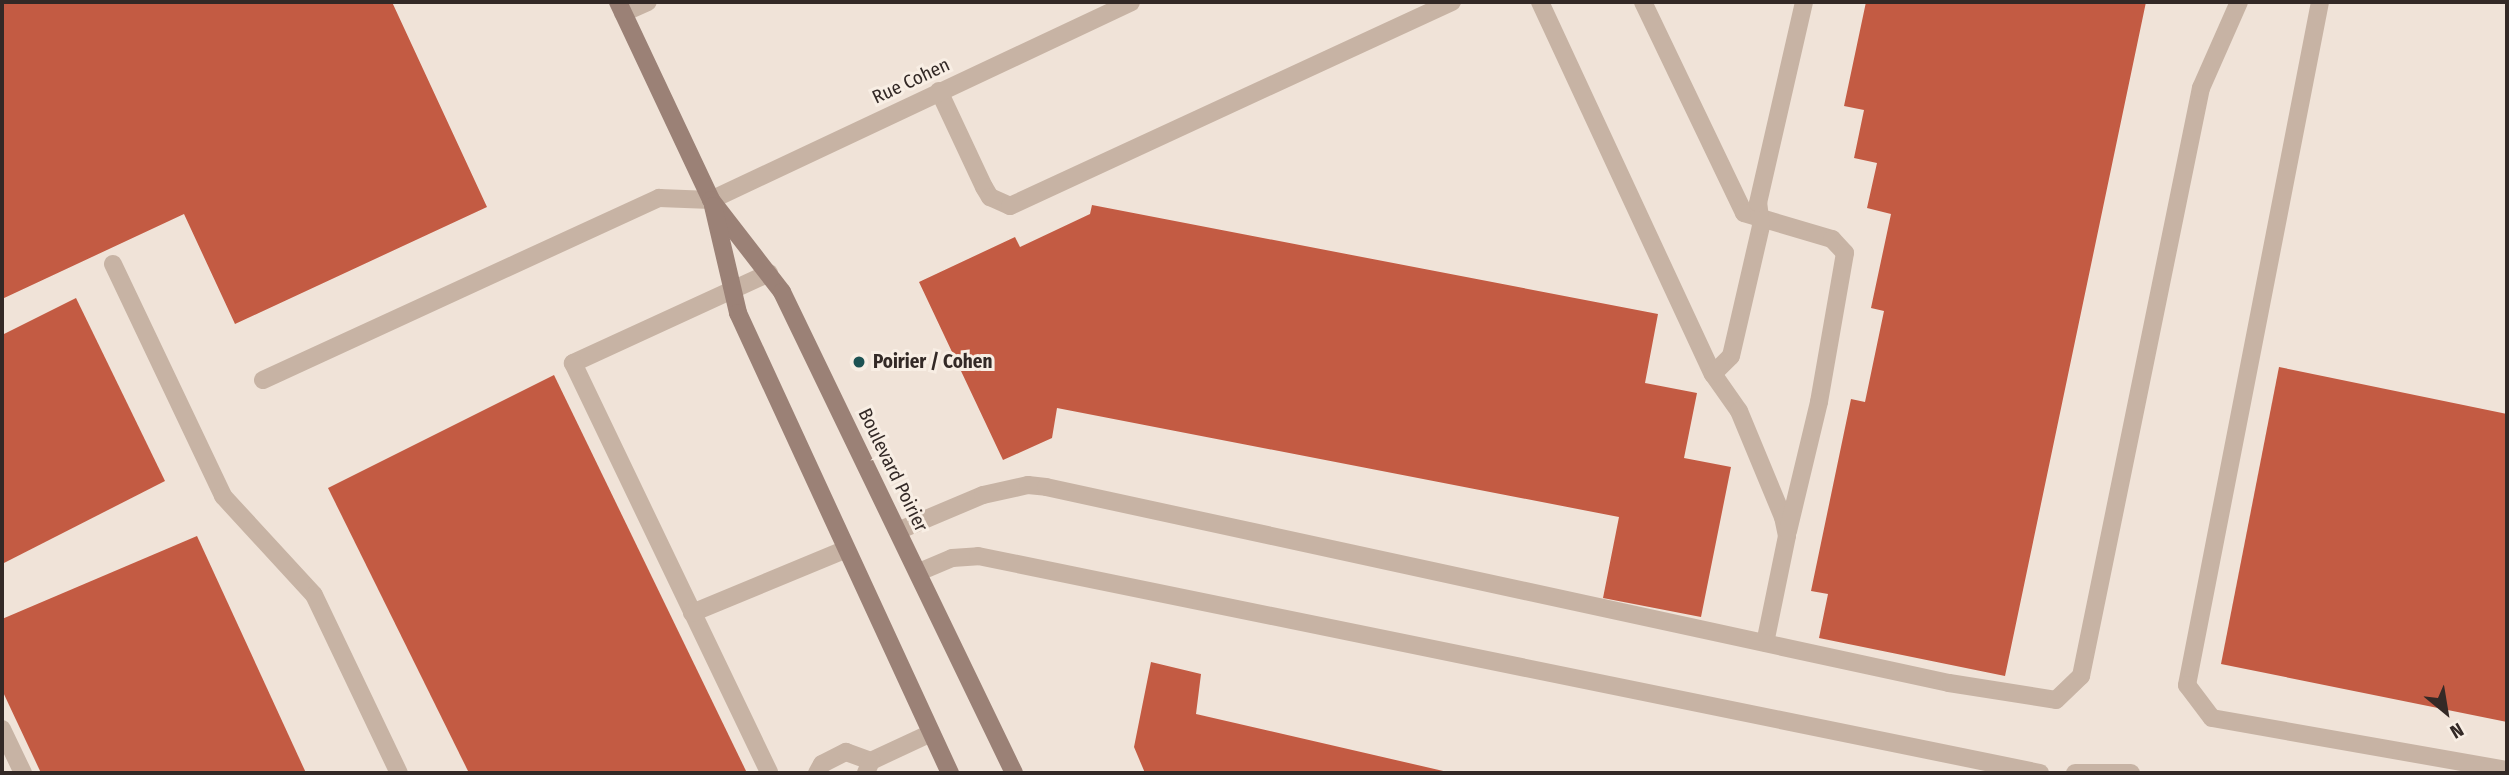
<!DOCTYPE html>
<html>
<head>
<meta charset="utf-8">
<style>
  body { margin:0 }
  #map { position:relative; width:2509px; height:775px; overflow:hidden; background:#f0e3d8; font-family:"Fira Sans Condensed",sans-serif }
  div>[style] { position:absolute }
  .building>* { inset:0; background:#c35b43 }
  .lane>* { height:18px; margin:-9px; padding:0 9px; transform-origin:9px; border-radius:9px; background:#c7b3a4 }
  .street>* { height:18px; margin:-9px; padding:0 9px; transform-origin:9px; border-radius:9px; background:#c7b3a4 }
  .secondary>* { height:18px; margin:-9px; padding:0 9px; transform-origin:9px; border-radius:9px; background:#9b8176 }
  .dots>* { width:19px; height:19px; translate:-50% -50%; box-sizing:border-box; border:4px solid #f8eee4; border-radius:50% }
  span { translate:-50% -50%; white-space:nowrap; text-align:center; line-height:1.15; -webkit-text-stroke:6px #f8eee4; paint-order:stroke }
  .street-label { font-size:19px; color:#332926 }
  .poi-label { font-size:19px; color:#332926; font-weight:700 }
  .left { translate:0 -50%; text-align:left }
  .frame { position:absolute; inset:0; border:4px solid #332926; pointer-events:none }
  .north { position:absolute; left:2411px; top:677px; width:70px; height:70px; -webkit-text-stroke:5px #f8eee4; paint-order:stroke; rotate:150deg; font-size:19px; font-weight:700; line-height:28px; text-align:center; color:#332926 }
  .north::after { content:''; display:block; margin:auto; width:24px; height:32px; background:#332926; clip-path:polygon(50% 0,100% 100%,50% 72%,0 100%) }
</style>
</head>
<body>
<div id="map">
  <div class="building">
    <div style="clip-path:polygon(2px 2px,392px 2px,487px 207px,235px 324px,184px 214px,2px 299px)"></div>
    <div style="clip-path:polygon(1866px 2px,2146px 2px,2005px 676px,1819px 638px,1828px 594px,1811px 591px,1851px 399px,1865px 402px,1884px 311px,1871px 308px,1891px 214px,1867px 208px,1877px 163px,1854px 158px,1864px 110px,1844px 106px)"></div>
    <div style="clip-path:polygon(1092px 205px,1658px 314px,1645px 383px,1697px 393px,1684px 458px,1731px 467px,1701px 617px,1603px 598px,1619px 517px,1057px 408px,1052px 438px,1003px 460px,919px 282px,1015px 237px,1020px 247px,1090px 214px)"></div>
    <div style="clip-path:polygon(76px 298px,165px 481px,2px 564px,2px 335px)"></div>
    <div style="clip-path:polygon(2279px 367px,2507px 414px,2507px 722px,2221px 664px)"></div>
    <div style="clip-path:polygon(554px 375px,747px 773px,469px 773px,328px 488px)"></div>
    <div style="clip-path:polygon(197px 536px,306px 773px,41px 773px,2px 690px,2px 619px)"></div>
    <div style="clip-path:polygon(1151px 662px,1201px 674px,1196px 714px,1452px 773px,1145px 773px,1134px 747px)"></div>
  </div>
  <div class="lane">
    <div style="left:1540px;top:2px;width:410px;rotate:65.1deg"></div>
    <div style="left:1713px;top:374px;width:45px;rotate:54.9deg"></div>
    <div style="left:1739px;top:411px;width:115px;rotate:67.5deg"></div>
    <div style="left:1783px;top:517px;width:19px;rotate:78deg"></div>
    <div style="left:1787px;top:536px;width:109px;rotate:101.6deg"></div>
    <div style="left:1643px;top:2px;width:234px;rotate:64.4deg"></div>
    <div style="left:1744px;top:213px;width:92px;rotate:16.5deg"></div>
    <div style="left:1832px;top:239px;width:19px;rotate:47deg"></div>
    <div style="left:1845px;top:253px;width:151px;rotate:99.9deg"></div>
    <div style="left:1819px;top:402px;width:133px;rotate:103.5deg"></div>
    <div style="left:2320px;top:2px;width:696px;rotate:101.02deg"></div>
    <div style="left:2187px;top:685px;width:41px;rotate:52.9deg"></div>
    <div style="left:2212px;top:718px;width:300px;rotate:10deg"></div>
    <div style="left:623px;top:13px;width:27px;rotate:-24deg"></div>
    <div style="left:939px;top:91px;width:106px;rotate:64.9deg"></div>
    <div style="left:984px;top:187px;width:12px;rotate:59deg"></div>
    <div style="left:990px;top:197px;width:22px;rotate:24deg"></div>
    <div style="left:1010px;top:206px;width:487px;rotate:-24.8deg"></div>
    <div style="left:113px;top:264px;width:257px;rotate:64.6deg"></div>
    <div style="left:223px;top:496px;width:134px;rotate:47.4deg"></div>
    <div style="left:314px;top:595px;width:197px;rotate:64.5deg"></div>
    <div style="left:769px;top:273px;width:216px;rotate:155.3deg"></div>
    <div style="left:573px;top:363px;width:454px;rotate:64.4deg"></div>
    <div style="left:1713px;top:374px;width:25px;rotate:-45deg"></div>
    <div style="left:1731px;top:356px;width:133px;rotate:-77deg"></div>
    <div style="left:1761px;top:226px;width:23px;rotate:-97deg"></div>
    <div style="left:1758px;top:203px;width:206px;rotate:-77.1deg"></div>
    <div style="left:263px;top:380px;width:436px;rotate:-24.7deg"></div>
    <div style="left:659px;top:198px;width:52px;rotate:2.2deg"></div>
    <div style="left:900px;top:530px;width:90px;rotate:-22.9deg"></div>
    <div style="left:983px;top:495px;width:46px;rotate:-12.5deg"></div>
    <div style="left:1028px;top:485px;width:18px;rotate:6deg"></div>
    <div style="left:1046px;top:487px;width:924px;rotate:12.25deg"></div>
    <div style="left:1949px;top:683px;width:108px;rotate:9deg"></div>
    <div style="left:2056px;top:700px;width:35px;rotate:-44deg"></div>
    <div style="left:2081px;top:676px;width:600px;rotate:-78.47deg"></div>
    <div style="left:2201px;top:88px;width:94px;rotate:-66.2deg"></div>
    <div style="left:919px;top:572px;width:36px;rotate:-23deg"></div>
    <div style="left:952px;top:558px;width:26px;rotate:-4deg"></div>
    <div style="left:978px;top:556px;width:1084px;rotate:11.55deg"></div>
    <div style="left:692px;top:613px;width:165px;rotate:-22.5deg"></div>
    <div style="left:2px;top:729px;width:49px;rotate:64.5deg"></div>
    <div style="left:871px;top:761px;width:66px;rotate:-25deg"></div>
    <div style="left:817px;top:773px;width:10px;rotate:-61deg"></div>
    <div style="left:822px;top:764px;width:27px;rotate:-27deg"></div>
    <div style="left:846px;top:752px;width:27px;rotate:20deg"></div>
    <div style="left:871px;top:761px;width:13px;rotate:113deg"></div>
    <div style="left:2075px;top:773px;width:56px"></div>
  </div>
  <div class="street">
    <div style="left:711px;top:200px;width:464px;rotate:-25.2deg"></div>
  </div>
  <div class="secondary">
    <div style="left:618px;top:2px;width:219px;rotate:64.8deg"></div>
    <div style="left:711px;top:200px;width:116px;rotate:52.3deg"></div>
    <div style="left:782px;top:292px;width:534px;rotate:64.25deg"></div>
    <div style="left:713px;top:206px;width:110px;rotate:76.8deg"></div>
    <div style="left:738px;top:313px;width:507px;rotate:65.26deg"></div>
  </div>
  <div class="dots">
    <div style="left:859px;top:362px;background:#1d5253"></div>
  </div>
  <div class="street-label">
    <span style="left:911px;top:81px;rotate:-25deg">Rue Cohen</span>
    <span style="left:893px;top:470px;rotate:64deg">Boulevard Poirier</span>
  </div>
  <div class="poi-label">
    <span class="left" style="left:873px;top:362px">Poirier / Cohen</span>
  </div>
  <div class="frame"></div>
  <div class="north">N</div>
</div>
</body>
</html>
